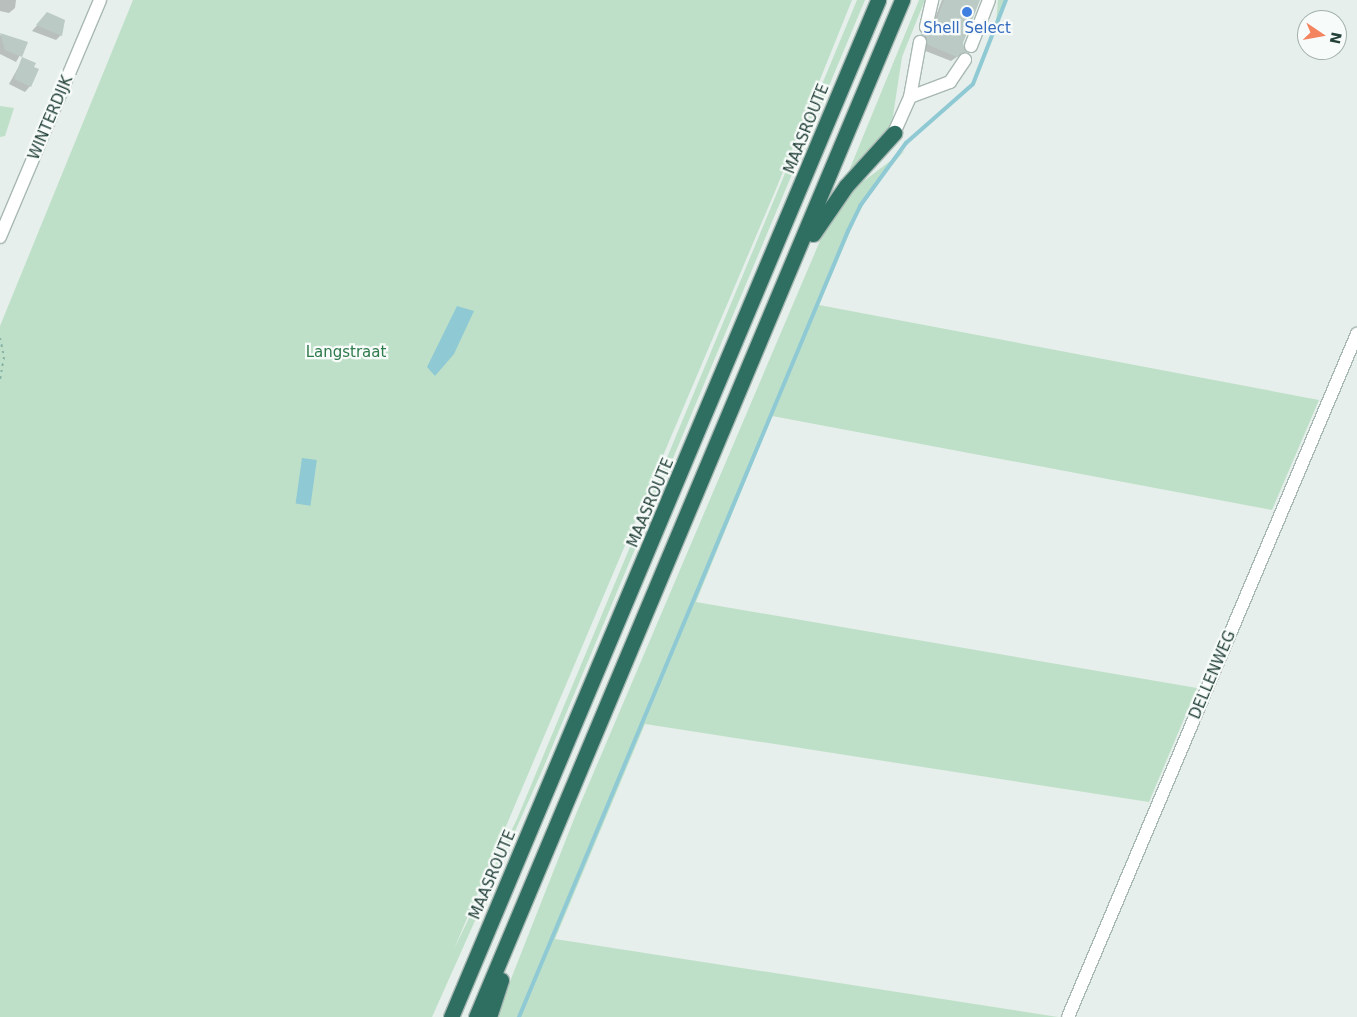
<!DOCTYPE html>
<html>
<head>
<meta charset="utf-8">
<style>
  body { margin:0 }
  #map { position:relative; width:1357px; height:1017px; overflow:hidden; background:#e6efeb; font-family:"DejaVu Sans",sans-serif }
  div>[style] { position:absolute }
  .green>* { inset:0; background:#bfe0c8 }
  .water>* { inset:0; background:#8ec9d4; transform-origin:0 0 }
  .shadow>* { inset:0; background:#0003 }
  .stream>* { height:4px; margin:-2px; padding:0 2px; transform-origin:2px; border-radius:2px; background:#8ec9d4 }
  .building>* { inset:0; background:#bbcac4 }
  .path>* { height:2px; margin-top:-1px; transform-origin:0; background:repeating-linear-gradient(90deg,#86b3a5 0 2.5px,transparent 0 6.5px) }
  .roads { filter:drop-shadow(1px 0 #a8b8b2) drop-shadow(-1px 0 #a8b8b2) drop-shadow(0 1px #a8b8b2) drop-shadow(0 -1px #a8b8b2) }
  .minor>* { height:12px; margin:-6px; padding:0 6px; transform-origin:6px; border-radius:6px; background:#fff }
  .highway>* { height:15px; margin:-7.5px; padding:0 7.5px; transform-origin:7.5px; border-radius:7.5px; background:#2f6f62 }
  .dots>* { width:14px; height:14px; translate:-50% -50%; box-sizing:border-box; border:2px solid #f7fbf9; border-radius:50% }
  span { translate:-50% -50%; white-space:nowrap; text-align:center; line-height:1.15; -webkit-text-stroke:4.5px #f7fbf9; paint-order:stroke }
  .shop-label { font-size:15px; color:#366cbe }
  .street-label { font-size:15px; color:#24423a }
  .park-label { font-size:15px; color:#2d7a4b }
  .north { position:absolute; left:1297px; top:10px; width:50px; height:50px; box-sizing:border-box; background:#f7fbf9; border:1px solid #a3b1ad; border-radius:50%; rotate:102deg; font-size:14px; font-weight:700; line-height:20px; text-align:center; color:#24423a }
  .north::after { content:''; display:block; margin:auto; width:18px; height:22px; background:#f4845f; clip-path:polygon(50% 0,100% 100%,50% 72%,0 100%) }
</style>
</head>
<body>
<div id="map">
  <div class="green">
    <div style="clip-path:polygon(133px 0,852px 0,776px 189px,454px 949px,517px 819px,857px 0,865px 0,542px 771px,432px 1017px,0 1017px,0 326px)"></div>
    <div style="clip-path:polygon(919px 0,925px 0,902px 57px,891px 129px,844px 183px)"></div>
    <div style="clip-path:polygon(998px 0,1004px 0,995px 36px)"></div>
    <div style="clip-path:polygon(0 106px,14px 108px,5px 136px,0 137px)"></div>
    <div style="clip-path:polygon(905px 150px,873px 187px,856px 218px,819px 305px,1319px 400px,1272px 510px,772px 416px,696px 602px,1197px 688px,1149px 802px,645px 724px,555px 939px,1058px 1017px,496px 1017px,576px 814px,831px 215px,853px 189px)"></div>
  </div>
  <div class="water">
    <div style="clip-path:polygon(457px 306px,474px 311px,454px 354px,435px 376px,427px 367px)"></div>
    <div style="left:302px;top:458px;width:15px;height:46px;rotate:8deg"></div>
  </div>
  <div class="shadow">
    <div style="clip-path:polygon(0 0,16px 0,15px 8px,9px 13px,0 11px)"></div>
    <div style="clip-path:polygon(942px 0,976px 0,962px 43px,964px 52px,951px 61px,923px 50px,915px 39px,929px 34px)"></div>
    <div style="clip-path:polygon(47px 14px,61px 35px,56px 40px,32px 31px)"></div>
    <div style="clip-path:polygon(0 35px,27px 43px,16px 62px,0 54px)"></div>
    <div style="clip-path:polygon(23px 59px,30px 86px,25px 92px,9px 84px)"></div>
  </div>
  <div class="stream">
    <div style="left:519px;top:1017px;width:852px;rotate:-67.29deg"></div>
    <div style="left:848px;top:231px;width:28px;rotate:-64deg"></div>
    <div style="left:860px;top:206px;width:78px;rotate:-53.9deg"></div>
    <div style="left:906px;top:143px;width:89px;rotate:-41.4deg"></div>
    <div style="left:973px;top:84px;width:90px;rotate:-68.6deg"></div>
  </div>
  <div class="building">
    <div style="clip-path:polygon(944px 0,980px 0,963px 43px,966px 52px,957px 57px,928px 45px,926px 36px,919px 34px,932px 32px)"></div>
    <div style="clip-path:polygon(47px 12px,65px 20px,62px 36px,36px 25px)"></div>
    <div style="clip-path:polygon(0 33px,28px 42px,22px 57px,5px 50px)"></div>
    <div style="clip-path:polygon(22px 57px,36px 63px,34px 67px,39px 69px,31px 87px,14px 79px)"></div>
  </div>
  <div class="path">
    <div style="left:0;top:338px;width:19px;rotate:78deg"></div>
    <div style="left:4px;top:357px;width:23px;rotate:100deg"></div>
  </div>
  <div class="roads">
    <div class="minor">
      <div style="left:926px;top:27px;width:28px;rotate:-77deg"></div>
      <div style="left:971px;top:46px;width:49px;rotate:-68.6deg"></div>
      <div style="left:910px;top:97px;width:56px;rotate:-79.7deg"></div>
      <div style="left:894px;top:133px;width:39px;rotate:-66deg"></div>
      <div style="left:910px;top:97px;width:43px;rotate:-20.6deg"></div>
      <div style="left:950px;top:82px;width:27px;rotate:-56deg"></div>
      <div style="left:0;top:237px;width:257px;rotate:-67.1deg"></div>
      <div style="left:1068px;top:1017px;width:742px;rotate:-67.07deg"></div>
    </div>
    <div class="highway">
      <div style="left:813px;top:234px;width:58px;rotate:-55.5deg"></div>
      <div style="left:846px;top:186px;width:72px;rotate:-47.8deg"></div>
      <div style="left:451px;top:1017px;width:1103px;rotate:-67.22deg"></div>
      <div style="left:476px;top:1017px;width:1103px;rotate:-67.27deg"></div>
      <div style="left:489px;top:1017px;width:39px;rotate:-72deg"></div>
    </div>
  </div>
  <div class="dots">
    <div style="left:967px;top:12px;background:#3f7fe0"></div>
  </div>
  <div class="shop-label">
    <span style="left:967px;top:29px">Shell Select</span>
  </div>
  <div class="street-label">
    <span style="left:51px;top:118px;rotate:-67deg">WINTERDIJK</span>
    <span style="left:807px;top:129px;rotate:-68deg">MAASROUTE</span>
    <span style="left:651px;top:503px;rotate:-67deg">MAASROUTE</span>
    <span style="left:1213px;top:675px;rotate:-67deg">DELLENWEG</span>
    <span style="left:493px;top:875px;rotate:-67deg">MAASROUTE</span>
  </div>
  <div class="park-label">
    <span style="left:346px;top:353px">Langstraat</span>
  </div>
  <div class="north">N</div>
</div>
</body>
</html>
